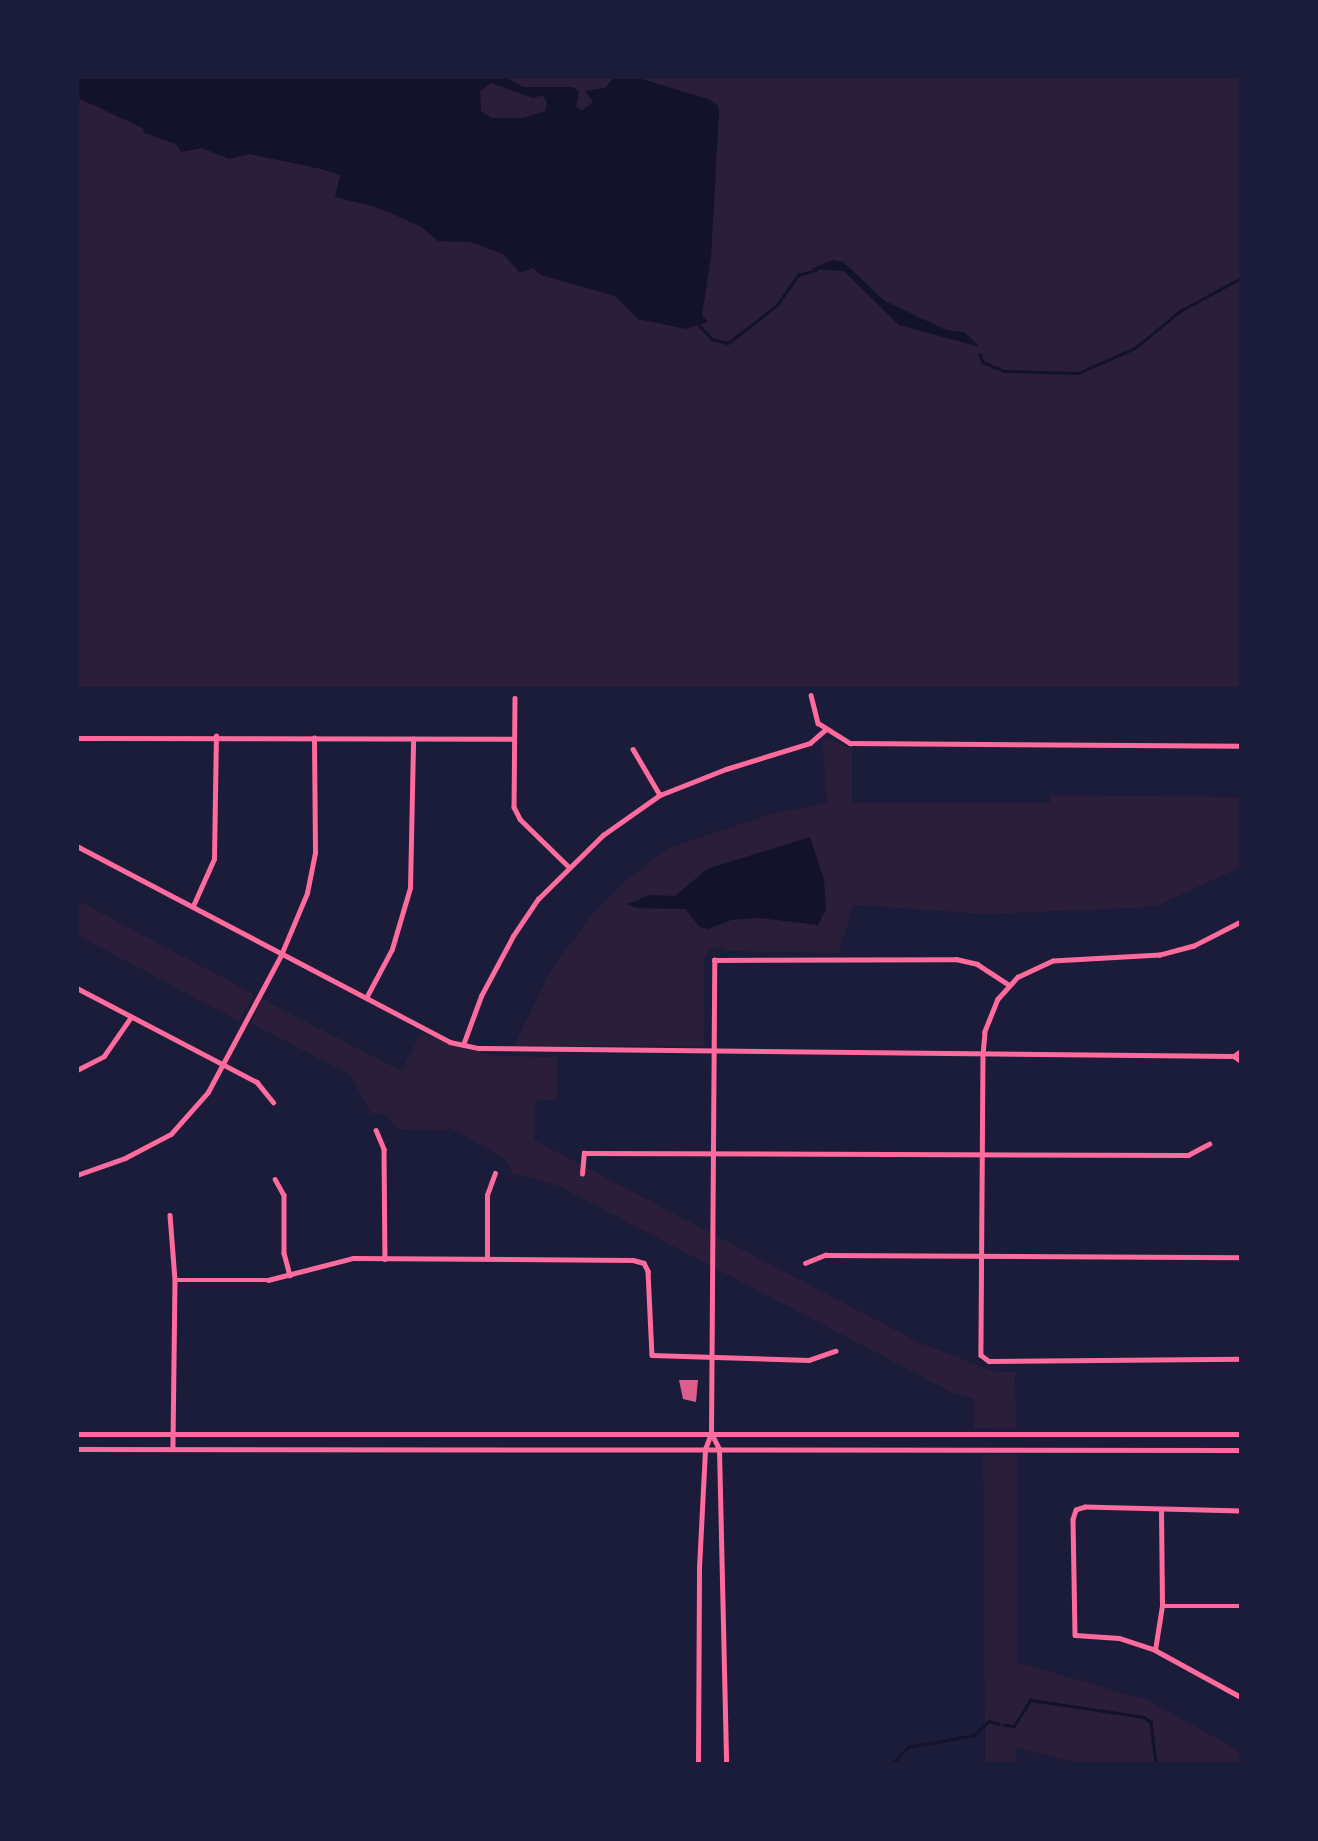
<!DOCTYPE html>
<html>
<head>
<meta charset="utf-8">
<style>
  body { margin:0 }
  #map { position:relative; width:1318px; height:1841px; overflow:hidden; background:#1b1b3a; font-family:"IBM Plex Sans",sans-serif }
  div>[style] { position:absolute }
  .green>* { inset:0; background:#2a1e3b; transform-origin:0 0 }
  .water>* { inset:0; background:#12122b }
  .stream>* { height:2.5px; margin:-1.25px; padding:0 1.25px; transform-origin:1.25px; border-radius:1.25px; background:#12122b }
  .building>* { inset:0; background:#dd5f8e }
  .minor>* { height:4.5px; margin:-2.25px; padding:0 2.25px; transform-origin:2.25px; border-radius:2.25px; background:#ff6b9d }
  .secondary>* { height:5px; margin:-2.5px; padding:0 2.5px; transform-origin:2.5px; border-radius:2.5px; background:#ff6b9d }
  span { translate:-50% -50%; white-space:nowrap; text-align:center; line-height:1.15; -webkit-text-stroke:6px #1b1b3a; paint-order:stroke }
  .frame { position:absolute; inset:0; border:79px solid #1b1b3a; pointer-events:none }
</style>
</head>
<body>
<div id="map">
  <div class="green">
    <div style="left:77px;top:77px;width:1164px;height:610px"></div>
    <div style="clip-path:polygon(827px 739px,852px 749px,852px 803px,1050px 803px,1050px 795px,1241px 797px,1241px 867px,1158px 905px,1136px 908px,985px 914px,854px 905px,838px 953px,726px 951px,720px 947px,709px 950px,704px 960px,704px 1046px,514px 1046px,551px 970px,591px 916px,627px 880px,668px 848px,774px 813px,827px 803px,822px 740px)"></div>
    <div style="left:77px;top:900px;width:200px;height:31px;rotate:28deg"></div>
    <div style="clip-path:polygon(262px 999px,401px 1071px,421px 1033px,492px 1056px,557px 1057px,557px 1100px,535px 1101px,534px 1140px,920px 1343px,996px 1372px,1015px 1372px,1016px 1429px,974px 1428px,974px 1399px,953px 1393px,557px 1185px,512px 1173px,505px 1159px,449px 1127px,446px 1131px,396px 1129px,386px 1115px,371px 1113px,350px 1075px,251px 1023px)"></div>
    <div style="clip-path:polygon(1018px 1454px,1017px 1662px,1147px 1700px,1241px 1752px,1241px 1764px,1083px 1764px,1016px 1748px,1016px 1764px,985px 1764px,983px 1455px)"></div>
  </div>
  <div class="water">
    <div style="clip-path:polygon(evenodd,77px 77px,505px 77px,523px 87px,573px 87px,579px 92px,576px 107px,582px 111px,593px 102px,585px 91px,605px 88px,614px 77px,635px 77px,708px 99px,718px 105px,719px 112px,711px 258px,702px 315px,708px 322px,686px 329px,638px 319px,615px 296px,541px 275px,533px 268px,520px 273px,503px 254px,470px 242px,438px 241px,420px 226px,376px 207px,335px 197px,340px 175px,321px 169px,249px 154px,229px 159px,202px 148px,181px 152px,176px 144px,144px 133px,143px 128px,82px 100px,77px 95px,77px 77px,491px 83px,533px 98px,543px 95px,547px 103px,545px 111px,523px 118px,491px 118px,481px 111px,480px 91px,491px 83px)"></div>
    <div style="clip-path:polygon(833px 260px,843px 262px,885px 301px,946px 330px,964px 332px,980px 347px,899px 325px,844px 271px,811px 269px)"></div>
    <div style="clip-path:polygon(810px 837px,824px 880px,826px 909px,818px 925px,760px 918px,731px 920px,708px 929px,700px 927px,685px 909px,636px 908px,628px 904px,649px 895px,675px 896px,707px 869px)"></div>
  </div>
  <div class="stream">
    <div style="left:700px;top:326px;width:18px;rotate:47deg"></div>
    <div style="left:712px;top:339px;width:16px;rotate:14deg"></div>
    <div style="left:728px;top:343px;width:62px;rotate:-37.8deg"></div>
    <div style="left:777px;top:305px;width:37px;rotate:-55deg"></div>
    <div style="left:798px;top:275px;width:19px;rotate:-16deg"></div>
    <div style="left:980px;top:354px;width:9px;rotate:69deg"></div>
    <div style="left:983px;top:362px;width:23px;rotate:23deg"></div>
    <div style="left:1004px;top:371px;width:75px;rotate:1.5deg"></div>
    <div style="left:1079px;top:373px;width:61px;rotate:-24.1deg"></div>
    <div style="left:1135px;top:348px;width:58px;rotate:-39.4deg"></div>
    <div style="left:1180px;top:311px;width:69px;rotate:-28.4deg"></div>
    <div style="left:1004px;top:1725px;width:10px;rotate:6deg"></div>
    <div style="left:1014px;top:1726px;width:31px;rotate:-58deg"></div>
    <div style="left:1030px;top:1700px;width:115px;rotate:8.5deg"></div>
    <div style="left:1144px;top:1717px;width:9px;rotate:36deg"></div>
    <div style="left:1151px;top:1722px;width:42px;rotate:83.2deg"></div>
    <div style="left:892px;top:1764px;width:23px;rotate:-47deg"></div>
    <div style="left:908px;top:1747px;width:67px;rotate:-10.3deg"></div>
    <div style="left:974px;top:1735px;width:21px;rotate:-43deg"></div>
    <div style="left:989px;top:1721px;width:10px;rotate:17deg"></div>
    <div style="left:1182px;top:1764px;width:17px"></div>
  </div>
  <div class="building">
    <div style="clip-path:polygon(679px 1380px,698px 1380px,696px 1402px,683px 1399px)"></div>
  </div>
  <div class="minor">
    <div style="left:811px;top:695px;width:29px;rotate:76deg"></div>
    <div style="left:818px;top:723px;width:38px;rotate:32deg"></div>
    <div style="left:850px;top:743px;width:391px;rotate:0.4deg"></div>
    <div style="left:515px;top:698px;width:109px;rotate:90.5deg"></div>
    <div style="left:514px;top:807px;width:13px;rotate:63deg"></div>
    <div style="left:520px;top:819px;width:69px;rotate:44.4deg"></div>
    <div style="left:77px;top:738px;width:437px;rotate:0.1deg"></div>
    <div style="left:633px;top:749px;width:53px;rotate:59.6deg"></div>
    <div style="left:77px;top:846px;width:421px;rotate:27.7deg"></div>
    <div style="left:450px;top:1042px;width:30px;rotate:12deg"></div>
    <div style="left:479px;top:1048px;width:755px;rotate:0.61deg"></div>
    <div style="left:1234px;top:1056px;width:9px;rotate:-36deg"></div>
    <div style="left:193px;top:906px;width:51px;rotate:-65.9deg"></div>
    <div style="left:214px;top:859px;width:123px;rotate:-89.1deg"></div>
    <div style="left:1241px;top:922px;width:53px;rotate:152.9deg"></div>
    <div style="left:1194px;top:946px;width:35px;rotate:165deg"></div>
    <div style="left:1160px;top:955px;width:107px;rotate:176.8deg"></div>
    <div style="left:1053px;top:961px;width:38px;rotate:155deg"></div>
    <div style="left:1018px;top:977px;width:30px;rotate:132deg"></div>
    <div style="left:998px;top:999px;width:35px;rotate:112deg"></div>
    <div style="left:985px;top:1032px;width:22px;rotate:95deg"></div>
    <div style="left:983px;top:1054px;width:301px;rotate:90.4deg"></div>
    <div style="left:981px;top:1355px;width:10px;rotate:37deg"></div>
    <div style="left:989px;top:1361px;width:252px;rotate:-0.5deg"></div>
    <div style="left:77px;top:988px;width:203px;rotate:27.6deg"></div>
    <div style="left:257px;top:1082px;width:26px;rotate:51deg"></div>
    <div style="left:366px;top:998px;width:55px;rotate:-62deg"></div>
    <div style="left:392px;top:949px;width:64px;rotate:-73.6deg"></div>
    <div style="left:410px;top:888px;width:149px;rotate:-88.8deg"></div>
    <div style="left:463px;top:1045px;width:52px;rotate:-69.8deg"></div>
    <div style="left:481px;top:996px;width:68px;rotate:-61.9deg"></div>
    <div style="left:513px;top:936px;width:45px;rotate:-56deg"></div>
    <div style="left:538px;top:899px;width:91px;rotate:-44.6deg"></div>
    <div style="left:603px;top:835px;width:70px;rotate:-35.1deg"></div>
    <div style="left:660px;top:795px;width:71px;rotate:-21.5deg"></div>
    <div style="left:726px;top:769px;width:88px;rotate:-17.2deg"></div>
    <div style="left:810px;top:743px;width:20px;rotate:-41deg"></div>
    <div style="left:1234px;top:1056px;width:9px;rotate:36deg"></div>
    <div style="left:77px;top:1070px;width:30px;rotate:-27deg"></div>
    <div style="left:104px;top:1056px;width:47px;rotate:-55.3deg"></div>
    <div style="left:376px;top:1130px;width:21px;rotate:67deg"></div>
    <div style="left:384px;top:1149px;width:110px;rotate:89.5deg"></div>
    <div style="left:582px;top:1174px;width:21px;rotate:-85deg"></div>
    <div style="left:584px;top:1153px;width:604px;rotate:0.19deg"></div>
    <div style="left:1188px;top:1155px;width:24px;rotate:-28deg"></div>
    <div style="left:77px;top:1175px;width:51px;rotate:-19.5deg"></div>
    <div style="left:125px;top:1158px;width:52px;rotate:-27.6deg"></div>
    <div style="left:171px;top:1134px;width:56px;rotate:-48.6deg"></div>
    <div style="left:208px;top:1092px;width:155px;rotate:-61.9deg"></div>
    <div style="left:281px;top:955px;width:67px;rotate:-67.2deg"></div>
    <div style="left:307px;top:893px;width:41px;rotate:-78.7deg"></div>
    <div style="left:315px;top:853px;width:115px;rotate:-90.5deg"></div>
    <div style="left:275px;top:1179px;width:18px;rotate:61deg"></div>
    <div style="left:284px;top:1195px;width:58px;rotate:90deg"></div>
    <div style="left:284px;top:1253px;width:23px;rotate:75deg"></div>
    <div style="left:170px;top:1215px;width:65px;rotate:85.6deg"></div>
    <div style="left:175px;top:1280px;width:169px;rotate:90.7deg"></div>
    <div style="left:487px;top:1259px;width:64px;rotate:-90deg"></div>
    <div style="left:487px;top:1195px;width:23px;rotate:-70deg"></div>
    <div style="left:805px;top:1263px;width:22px;rotate:-22deg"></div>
    <div style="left:825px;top:1255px;width:416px;rotate:0.3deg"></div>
    <div style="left:175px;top:1280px;width:93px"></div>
    <div style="left:268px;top:1280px;width:88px;rotate:-14.5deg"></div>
    <div style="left:353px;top:1258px;width:280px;rotate:0.4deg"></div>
    <div style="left:633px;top:1260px;width:11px;rotate:15deg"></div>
    <div style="left:644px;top:1263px;width:9px;rotate:63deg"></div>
    <div style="left:648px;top:1271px;width:84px;rotate:87.3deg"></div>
    <div style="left:652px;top:1355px;width:157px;rotate:1.8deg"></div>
    <div style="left:809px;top:1360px;width:28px;rotate:-19deg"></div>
    <div style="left:711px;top:1433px;width:473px;rotate:-89.6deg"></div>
    <div style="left:714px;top:960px;width:242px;rotate:-0.2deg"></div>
    <div style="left:956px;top:959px;width:22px;rotate:13deg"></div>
    <div style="left:977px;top:964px;width:37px;rotate:33deg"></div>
    <div style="left:1241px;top:1511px;width:156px;rotate:-178.5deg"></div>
    <div style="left:1085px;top:1507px;width:9px;rotate:162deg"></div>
    <div style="left:1076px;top:1510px;width:9px;rotate:108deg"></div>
    <div style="left:1073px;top:1519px;width:116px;rotate:89deg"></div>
    <div style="left:1075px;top:1635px;width:44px;rotate:3.9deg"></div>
    <div style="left:1119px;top:1638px;width:38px;rotate:18deg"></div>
    <div style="left:1155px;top:1650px;width:98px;rotate:28.7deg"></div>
    <div style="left:1162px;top:1606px;width:79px"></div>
    <div style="left:1155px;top:1650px;width:45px;rotate:-81deg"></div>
    <div style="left:1162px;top:1606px;width:94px;rotate:-90.6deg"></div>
  </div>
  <div class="secondary">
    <div style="left:711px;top:1433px;width:18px;rotate:63deg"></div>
    <div style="left:719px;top:1449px;width:315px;rotate:88.7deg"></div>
    <div style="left:77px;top:1434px;width:1164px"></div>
    <div style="left:77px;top:1449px;width:1164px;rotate:0.05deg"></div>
    <div style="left:698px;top:1764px;width:196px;rotate:-89.7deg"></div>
    <div style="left:699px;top:1568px;width:119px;rotate:-87.1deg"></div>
    <div style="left:705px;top:1449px;width:17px;rotate:-69deg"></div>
  </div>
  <div class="frame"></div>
</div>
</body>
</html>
